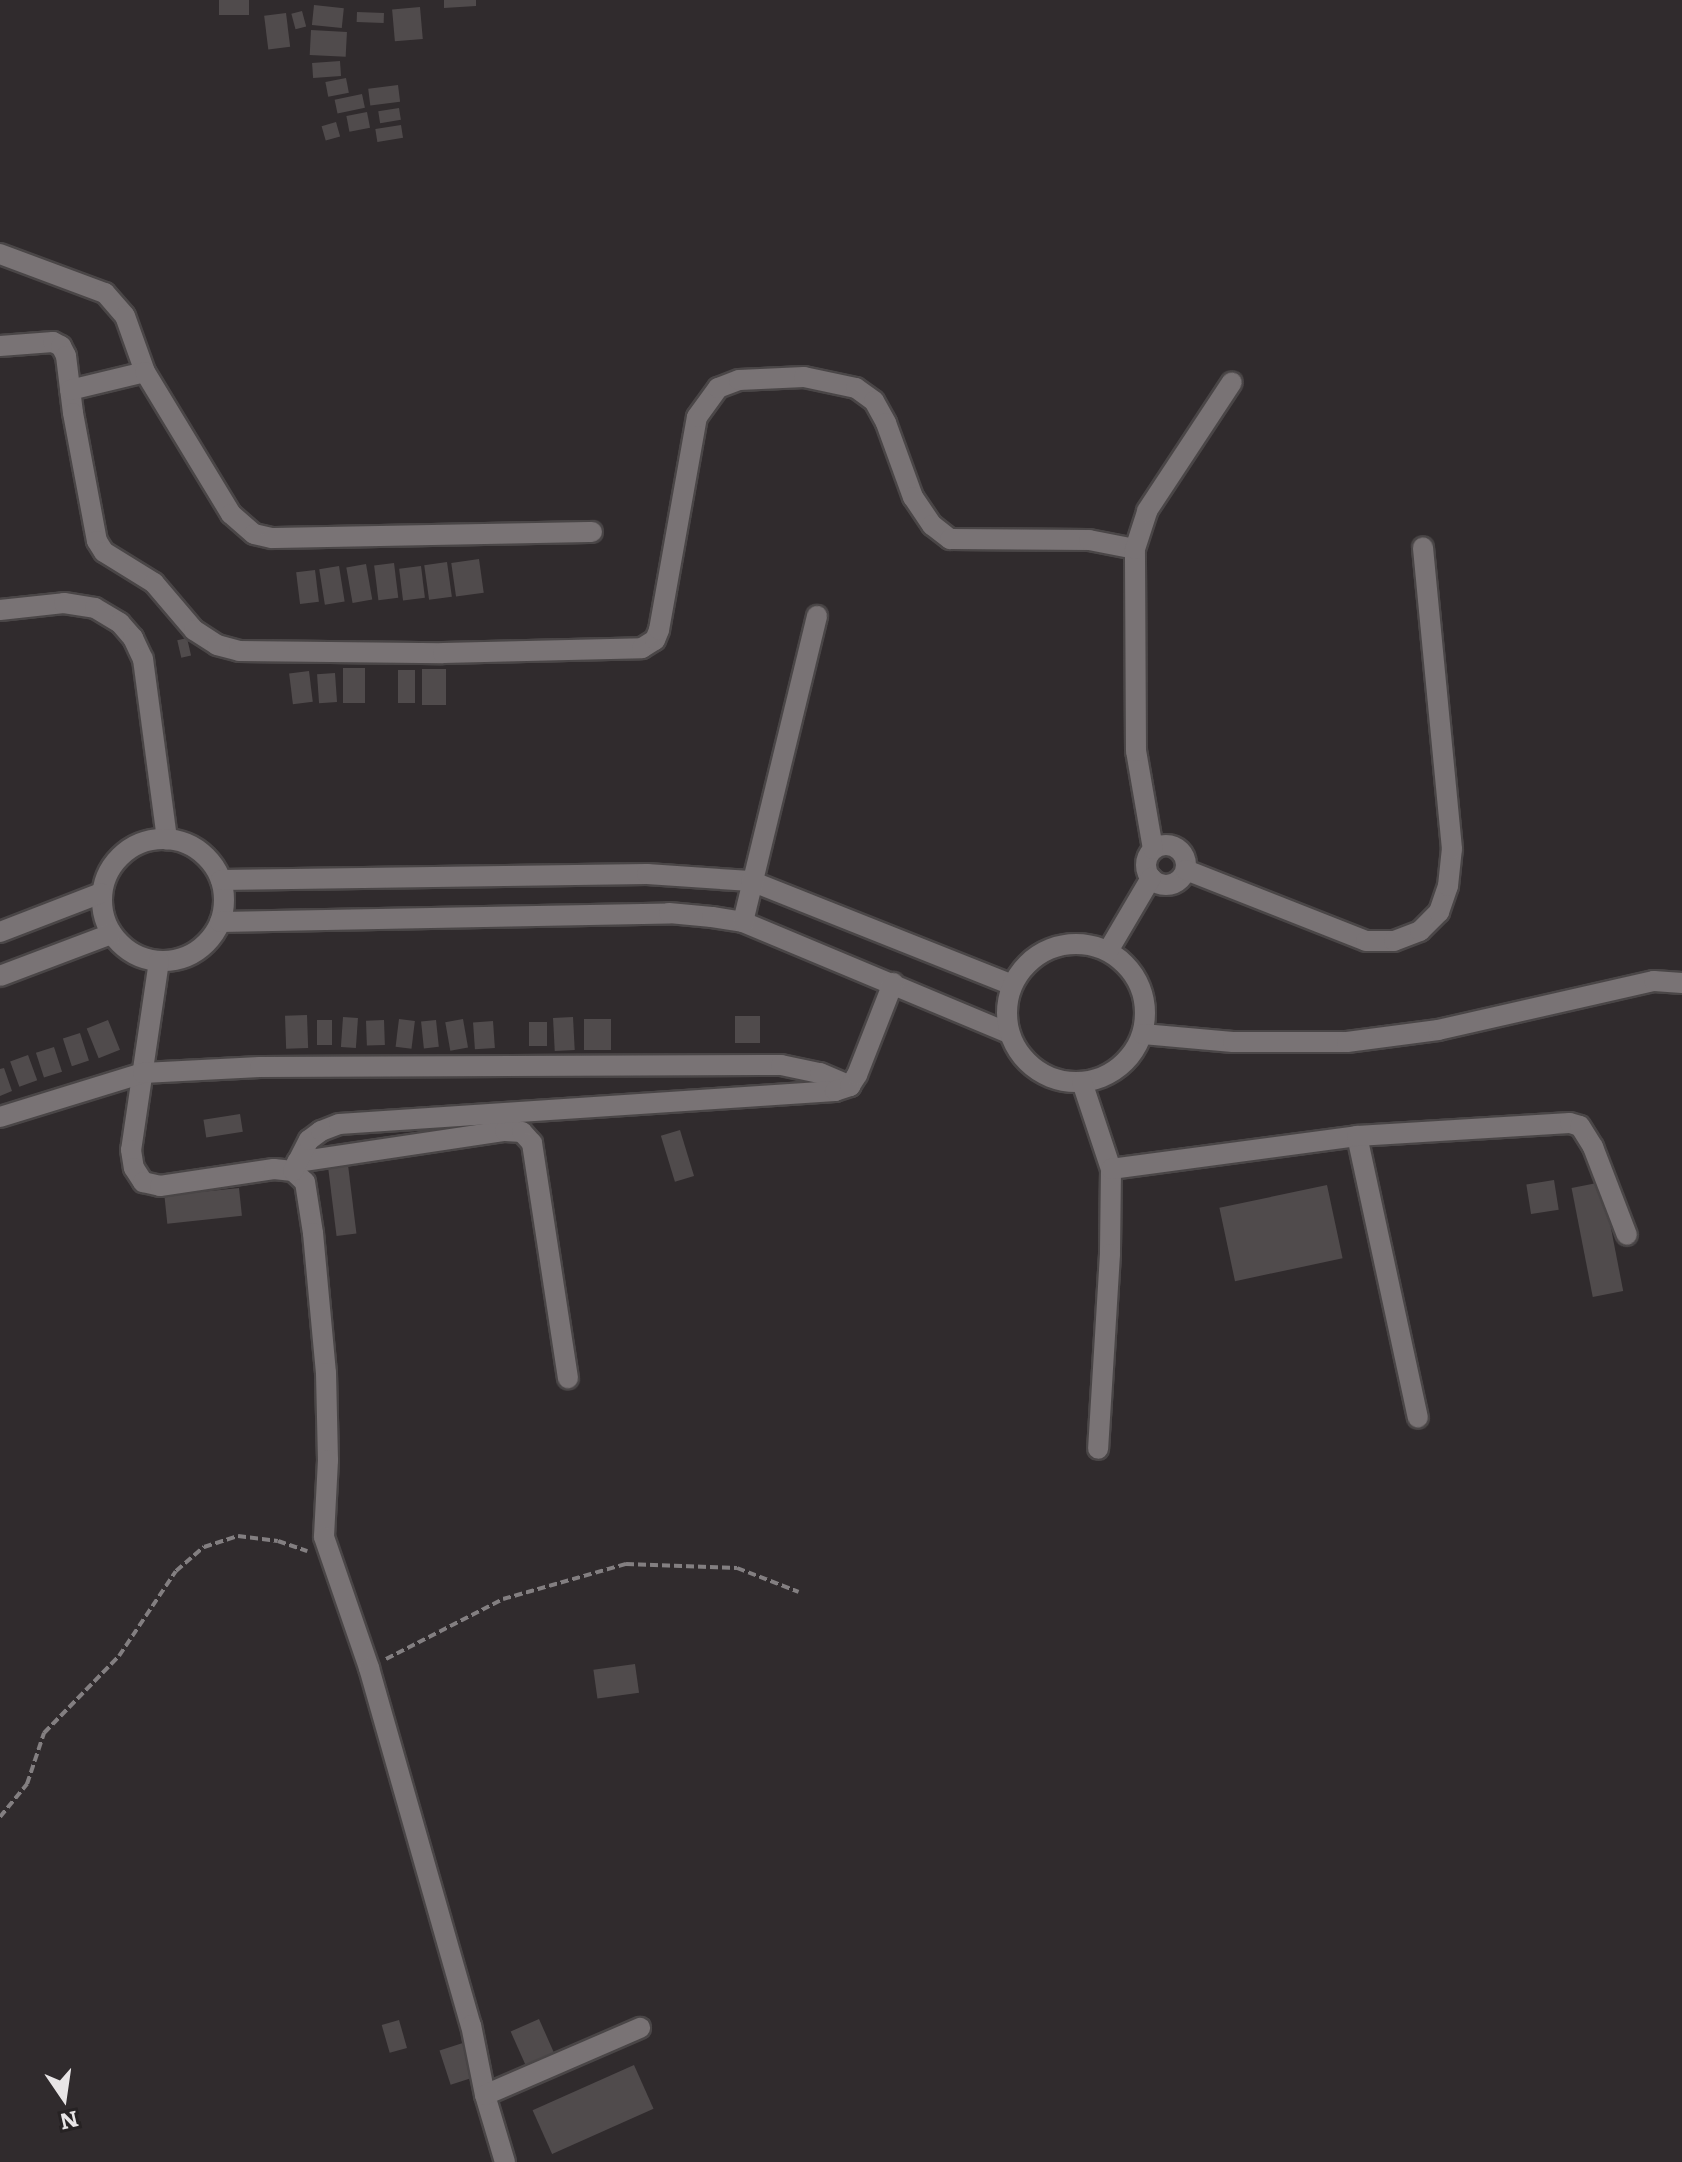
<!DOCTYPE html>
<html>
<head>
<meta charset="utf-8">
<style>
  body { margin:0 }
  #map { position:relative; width:1682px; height:2162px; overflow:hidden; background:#302b2d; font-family:Literata,serif }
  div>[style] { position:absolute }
  .building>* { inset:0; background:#504b4c; transform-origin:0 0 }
  .path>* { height:4px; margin-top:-2px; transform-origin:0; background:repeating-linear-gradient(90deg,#837f81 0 8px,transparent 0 12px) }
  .roads { filter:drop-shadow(2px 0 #4a4647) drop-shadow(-2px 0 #4a4647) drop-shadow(0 2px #4a4647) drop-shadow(0 -2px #4a4647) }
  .minor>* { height:20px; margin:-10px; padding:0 10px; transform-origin:10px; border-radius:10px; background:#797375 }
  .minor>.ring { margin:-10px; padding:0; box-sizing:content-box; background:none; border:20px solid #797375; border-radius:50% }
  span { translate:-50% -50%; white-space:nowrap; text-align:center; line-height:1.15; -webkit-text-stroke:6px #262223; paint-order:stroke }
  .north { position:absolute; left:24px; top:2058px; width:80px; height:80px; -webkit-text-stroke:6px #262223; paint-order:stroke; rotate:167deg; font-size:22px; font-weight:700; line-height:32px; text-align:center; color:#e8e5e6 }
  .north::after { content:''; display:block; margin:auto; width:28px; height:36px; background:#e8e5e6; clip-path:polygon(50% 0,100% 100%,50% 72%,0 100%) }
</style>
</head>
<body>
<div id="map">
  <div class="building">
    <div style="left:219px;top:0;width:30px;height:15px"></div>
    <div style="clip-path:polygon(444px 0,476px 0,476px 6px,444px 8px)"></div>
    <div style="left:314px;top:5px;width:30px;height:20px;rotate:6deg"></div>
    <div style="left:420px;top:7px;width:32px;height:28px;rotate:85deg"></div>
    <div style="left:302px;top:11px;width:16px;height:11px;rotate:75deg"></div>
    <div style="left:357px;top:12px;width:27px;height:10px;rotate:2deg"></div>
    <div style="left:286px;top:13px;width:34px;height:22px;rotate:83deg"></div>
    <div style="left:311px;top:30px;width:36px;height:25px;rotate:3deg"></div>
    <div style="left:340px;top:61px;width:15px;height:28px;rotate:86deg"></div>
    <div style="left:346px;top:78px;width:15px;height:21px;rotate:79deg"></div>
    <div style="left:398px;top:85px;width:17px;height:30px;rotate:83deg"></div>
    <div style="left:362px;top:94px;width:14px;height:28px;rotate:78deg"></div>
    <div style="left:399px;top:108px;width:12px;height:21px;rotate:81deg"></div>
    <div style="left:367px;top:112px;width:16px;height:21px;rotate:79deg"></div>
    <div style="left:336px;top:122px;width:15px;height:15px;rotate:74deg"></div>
    <div style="left:401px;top:125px;width:13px;height:26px;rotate:81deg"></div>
    <div style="left:479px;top:559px;width:34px;height:28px;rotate:82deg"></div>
    <div style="left:447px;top:562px;width:35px;height:23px;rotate:82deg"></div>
    <div style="left:394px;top:563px;width:35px;height:20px;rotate:83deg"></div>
    <div style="left:366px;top:564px;width:36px;height:20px;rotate:80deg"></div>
    <div style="left:339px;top:566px;width:36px;height:20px;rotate:81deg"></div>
    <div style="left:421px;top:566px;width:32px;height:22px;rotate:83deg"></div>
    <div style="left:315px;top:570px;width:32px;height:19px;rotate:83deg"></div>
    <div style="left:187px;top:638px;width:18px;height:10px;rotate:77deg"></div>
    <div style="left:343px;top:668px;width:22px;height:35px"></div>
    <div style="left:422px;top:669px;width:24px;height:36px"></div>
    <div style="left:398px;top:670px;width:17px;height:33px"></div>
    <div style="left:309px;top:671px;width:31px;height:20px;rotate:83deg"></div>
    <div style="left:335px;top:673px;width:29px;height:18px;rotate:86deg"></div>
    <div style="left:307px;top:1015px;width:33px;height:22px;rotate:88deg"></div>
    <div style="left:735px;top:1016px;width:25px;height:27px"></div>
    <div style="left:343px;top:1017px;width:15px;height:30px;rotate:4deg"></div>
    <div style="left:573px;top:1017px;width:33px;height:20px;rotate:87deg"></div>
    <div style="left:399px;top:1019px;width:16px;height:28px;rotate:7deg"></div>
    <div style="left:463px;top:1019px;width:29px;height:18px;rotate:80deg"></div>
    <div style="left:584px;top:1019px;width:27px;height:31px"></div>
    <div style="left:108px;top:1020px;width:32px;height:23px;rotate:68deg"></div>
    <div style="left:317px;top:1020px;width:15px;height:25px"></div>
    <div style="left:384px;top:1020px;width:25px;height:18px;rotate:88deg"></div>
    <div style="left:436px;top:1020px;width:27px;height:15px;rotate:84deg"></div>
    <div style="left:493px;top:1021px;width:27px;height:20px;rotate:86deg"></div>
    <div style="left:529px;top:1022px;width:18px;height:24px"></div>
    <div style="left:80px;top:1033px;width:29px;height:18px;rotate:72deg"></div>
    <div style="left:54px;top:1047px;width:26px;height:19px;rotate:72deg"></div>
    <div style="left:28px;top:1055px;width:27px;height:19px;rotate:70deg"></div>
    <div style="clip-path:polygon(4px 1068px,12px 1091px,0 1096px,0 1069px)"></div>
    <div style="left:240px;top:1114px;width:18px;height:37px;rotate:81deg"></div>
    <div style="left:680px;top:1130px;width:48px;height:20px;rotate:73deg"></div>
    <div style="left:348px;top:1165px;width:69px;height:20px;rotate:83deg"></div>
    <div style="left:1554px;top:1180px;width:30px;height:28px;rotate:81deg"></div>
    <div style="left:1602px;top:1182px;width:111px;height:31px;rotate:79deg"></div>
    <div style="left:1327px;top:1185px;width:75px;height:110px;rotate:78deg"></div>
    <div style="left:239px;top:1188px;width:28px;height:75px;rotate:84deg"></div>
    <div style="left:635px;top:1664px;width:29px;height:42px;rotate:82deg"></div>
    <div style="left:539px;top:2019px;width:39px;height:31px;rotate:66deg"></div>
    <div style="left:399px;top:2020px;width:29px;height:18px;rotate:74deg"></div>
    <div style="left:469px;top:2041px;width:36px;height:31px;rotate:72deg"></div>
    <div style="left:634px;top:2065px;width:48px;height:111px;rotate:66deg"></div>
  </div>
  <div class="path">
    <div style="left:386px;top:1659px;width:131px;rotate:-27.1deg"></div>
    <div style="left:503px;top:1599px;width:128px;rotate:-15.9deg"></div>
    <div style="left:626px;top:1564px;width:111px;rotate:2.1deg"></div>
    <div style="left:737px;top:1568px;width:66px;rotate:21.2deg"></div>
    <div style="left:0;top:1817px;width:43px;rotate:-50.7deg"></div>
    <div style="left:27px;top:1784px;width:54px;rotate:-71.6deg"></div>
    <div style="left:44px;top:1733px;width:107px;rotate:-45.8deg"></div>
    <div style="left:119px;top:1656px;width:102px;rotate:-56.2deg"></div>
    <div style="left:176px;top:1571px;width:37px;rotate:-41deg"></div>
    <div style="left:204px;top:1547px;width:36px;rotate:-18deg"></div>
    <div style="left:238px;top:1536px;width:40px;rotate:7.1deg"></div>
    <div style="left:278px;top:1541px;width:31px;rotate:19deg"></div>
  </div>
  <div class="roads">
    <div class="minor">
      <div style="left:0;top:254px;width:112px;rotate:20.4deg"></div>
      <div style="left:105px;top:293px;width:30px;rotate:49deg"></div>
      <div style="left:125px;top:316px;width:59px;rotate:70.3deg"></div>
      <div style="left:0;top:346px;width:53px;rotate:-4.3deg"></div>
      <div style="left:53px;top:342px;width:9px;rotate:27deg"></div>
      <div style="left:61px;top:346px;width:11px;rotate:63deg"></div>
      <div style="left:66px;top:356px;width:57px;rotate:83deg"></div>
      <div style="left:73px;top:413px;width:130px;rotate:79.4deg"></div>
      <div style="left:97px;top:541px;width:13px;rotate:58deg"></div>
      <div style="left:104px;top:552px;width:59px;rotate:31.8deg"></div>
      <div style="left:154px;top:583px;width:62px;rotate:49.6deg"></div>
      <div style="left:194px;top:630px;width:27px;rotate:33deg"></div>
      <div style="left:217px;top:645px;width:23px;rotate:15deg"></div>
      <div style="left:239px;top:651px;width:204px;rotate:0.6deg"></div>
      <div style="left:443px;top:653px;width:199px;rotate:-1.4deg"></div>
      <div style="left:642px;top:648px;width:15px;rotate:-32deg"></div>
      <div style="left:655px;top:640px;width:11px;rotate:-68deg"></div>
      <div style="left:659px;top:630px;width:216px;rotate:-79.9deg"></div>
      <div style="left:697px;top:417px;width:36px;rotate:-54deg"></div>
      <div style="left:718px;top:388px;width:22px;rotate:-21deg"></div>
      <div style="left:739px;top:380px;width:65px;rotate:-2.6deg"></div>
      <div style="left:804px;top:377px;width:53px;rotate:11.9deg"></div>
      <div style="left:856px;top:388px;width:22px;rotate:36deg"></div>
      <div style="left:874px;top:401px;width:25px;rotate:61deg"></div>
      <div style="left:886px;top:423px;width:79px;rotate:70deg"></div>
      <div style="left:913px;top:497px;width:34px;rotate:56deg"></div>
      <div style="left:932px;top:525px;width:23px;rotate:38deg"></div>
      <div style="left:950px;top:539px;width:139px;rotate:0.4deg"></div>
      <div style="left:1089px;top:540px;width:47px;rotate:11.1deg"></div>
      <div style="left:70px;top:390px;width:77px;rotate:-13.5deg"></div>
      <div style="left:145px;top:372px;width:166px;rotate:58.8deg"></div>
      <div style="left:231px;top:514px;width:30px;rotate:41deg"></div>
      <div style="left:254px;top:534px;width:18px;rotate:13deg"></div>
      <div style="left:272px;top:538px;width:320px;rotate:-1.1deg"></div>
      <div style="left:0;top:610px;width:64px;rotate:-6.2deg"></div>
      <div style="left:64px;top:603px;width:31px;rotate:9deg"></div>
      <div style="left:95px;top:608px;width:29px;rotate:31deg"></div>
      <div style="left:120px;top:623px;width:20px;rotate:49deg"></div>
      <div style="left:133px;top:638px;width:23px;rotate:65deg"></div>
      <div style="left:143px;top:659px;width:182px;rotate:82.4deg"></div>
      <div class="ring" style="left:102px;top:839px;width:102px;height:102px"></div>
      <div class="ring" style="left:1146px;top:845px;width:20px;height:20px"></div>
      <div style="left:1153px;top:849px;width:99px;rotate:-99.8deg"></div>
      <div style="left:1136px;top:751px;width:202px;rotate:-90.3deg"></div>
      <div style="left:1135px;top:549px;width:40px;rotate:-72deg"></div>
      <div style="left:1147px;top:511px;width:154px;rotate:-56.6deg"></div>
      <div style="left:1186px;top:870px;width:193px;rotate:21.5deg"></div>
      <div style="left:1366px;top:941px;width:28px"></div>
      <div style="left:1394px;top:941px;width:28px;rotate:-21deg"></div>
      <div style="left:1420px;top:931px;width:27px;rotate:-45deg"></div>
      <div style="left:1439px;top:912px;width:28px;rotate:-71deg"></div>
      <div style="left:1448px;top:886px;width:37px;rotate:-84deg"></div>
      <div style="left:1452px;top:849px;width:303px;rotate:-95.5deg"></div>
      <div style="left:221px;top:880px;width:426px;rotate:-0.8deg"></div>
      <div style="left:647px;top:874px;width:104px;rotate:3.9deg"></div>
      <div style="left:751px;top:881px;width:281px;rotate:21.7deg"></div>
      <div style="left:220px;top:922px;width:449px;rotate:-1.1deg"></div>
      <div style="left:669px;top:913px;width:43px;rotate:5.3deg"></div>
      <div style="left:712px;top:917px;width:31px;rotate:9deg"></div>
      <div style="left:743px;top:922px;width:288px;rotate:22.7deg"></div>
      <div style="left:743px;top:922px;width:315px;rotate:-76.4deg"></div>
      <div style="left:0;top:932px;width:108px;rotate:-21.1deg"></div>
      <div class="ring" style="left:1007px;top:944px;width:118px;height:118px"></div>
      <div style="left:1108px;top:951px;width:85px;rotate:-59.5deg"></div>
      <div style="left:159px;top:961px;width:191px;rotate:98.4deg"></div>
      <div style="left:131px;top:1150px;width:18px;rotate:81deg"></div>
      <div style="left:134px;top:1168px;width:17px;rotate:57deg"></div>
      <div style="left:143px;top:1182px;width:17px;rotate:13deg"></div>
      <div style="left:160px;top:1186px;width:115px;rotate:-8.5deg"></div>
      <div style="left:274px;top:1169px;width:19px;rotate:6deg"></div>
      <div style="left:293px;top:1171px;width:16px;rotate:43deg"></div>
      <div style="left:305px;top:1182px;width:52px;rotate:81.1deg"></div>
      <div style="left:313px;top:1233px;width:141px;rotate:84.7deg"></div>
      <div style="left:326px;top:1373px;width:87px;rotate:88.7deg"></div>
      <div style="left:328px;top:1460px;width:77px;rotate:93deg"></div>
      <div style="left:324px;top:1537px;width:139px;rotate:71deg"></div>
      <div style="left:369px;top:1668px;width:371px;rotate:74.1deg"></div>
      <div style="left:471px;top:2025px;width:71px;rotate:78.7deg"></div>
      <div style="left:485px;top:2095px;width:70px;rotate:73.4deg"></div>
      <div style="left:0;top:976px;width:119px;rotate:-20.7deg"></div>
      <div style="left:1143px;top:1034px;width:90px;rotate:5.1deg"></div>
      <div style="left:1233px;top:1042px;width:114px"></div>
      <div style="left:1347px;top:1042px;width:92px;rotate:-7.5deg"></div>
      <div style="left:1438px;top:1030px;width:221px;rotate:-12.8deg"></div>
      <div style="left:1654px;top:981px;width:28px;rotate:4deg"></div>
      <div style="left:1082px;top:1082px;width:92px;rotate:71.6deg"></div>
      <div style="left:1111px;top:1169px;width:85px;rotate:90.7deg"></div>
      <div style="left:1110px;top:1254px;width:195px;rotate:93.5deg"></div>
      <div style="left:0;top:1117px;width:150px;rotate:-17.1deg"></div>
      <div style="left:143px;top:1073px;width:117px;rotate:-2.9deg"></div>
      <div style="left:260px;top:1067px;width:521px;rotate:-0.22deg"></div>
      <div style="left:781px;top:1065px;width:40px;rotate:12deg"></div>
      <div style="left:820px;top:1073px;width:33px;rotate:23deg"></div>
      <div style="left:1357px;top:1136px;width:288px;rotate:77.8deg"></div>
      <div style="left:297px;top:1162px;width:210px;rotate:-8.5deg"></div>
      <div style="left:505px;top:1131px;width:17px;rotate:3deg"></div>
      <div style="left:522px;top:1132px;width:15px;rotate:48deg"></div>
      <div style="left:532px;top:1143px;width:238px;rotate:81.3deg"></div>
      <div style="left:1111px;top:1169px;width:248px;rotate:-7.6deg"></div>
      <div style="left:1357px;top:1136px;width:213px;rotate:-3.5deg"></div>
      <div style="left:1570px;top:1123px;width:10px;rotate:17deg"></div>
      <div style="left:1580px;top:1126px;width:25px;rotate:58deg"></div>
      <div style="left:1593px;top:1147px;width:94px;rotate:68.9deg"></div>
      <div style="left:293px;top:1171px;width:35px;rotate:-63deg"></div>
      <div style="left:309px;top:1140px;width:15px;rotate:-37deg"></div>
      <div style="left:321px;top:1131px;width:19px;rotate:-21deg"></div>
      <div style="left:339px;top:1124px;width:497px;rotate:-3.8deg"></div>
      <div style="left:835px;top:1091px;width:16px;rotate:-18deg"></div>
      <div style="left:850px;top:1086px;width:13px;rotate:-58deg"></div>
      <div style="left:857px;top:1075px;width:99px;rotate:-68.6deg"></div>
      <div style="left:485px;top:2095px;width:169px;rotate:-23.4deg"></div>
    </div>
  </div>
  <div class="north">N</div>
</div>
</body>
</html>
